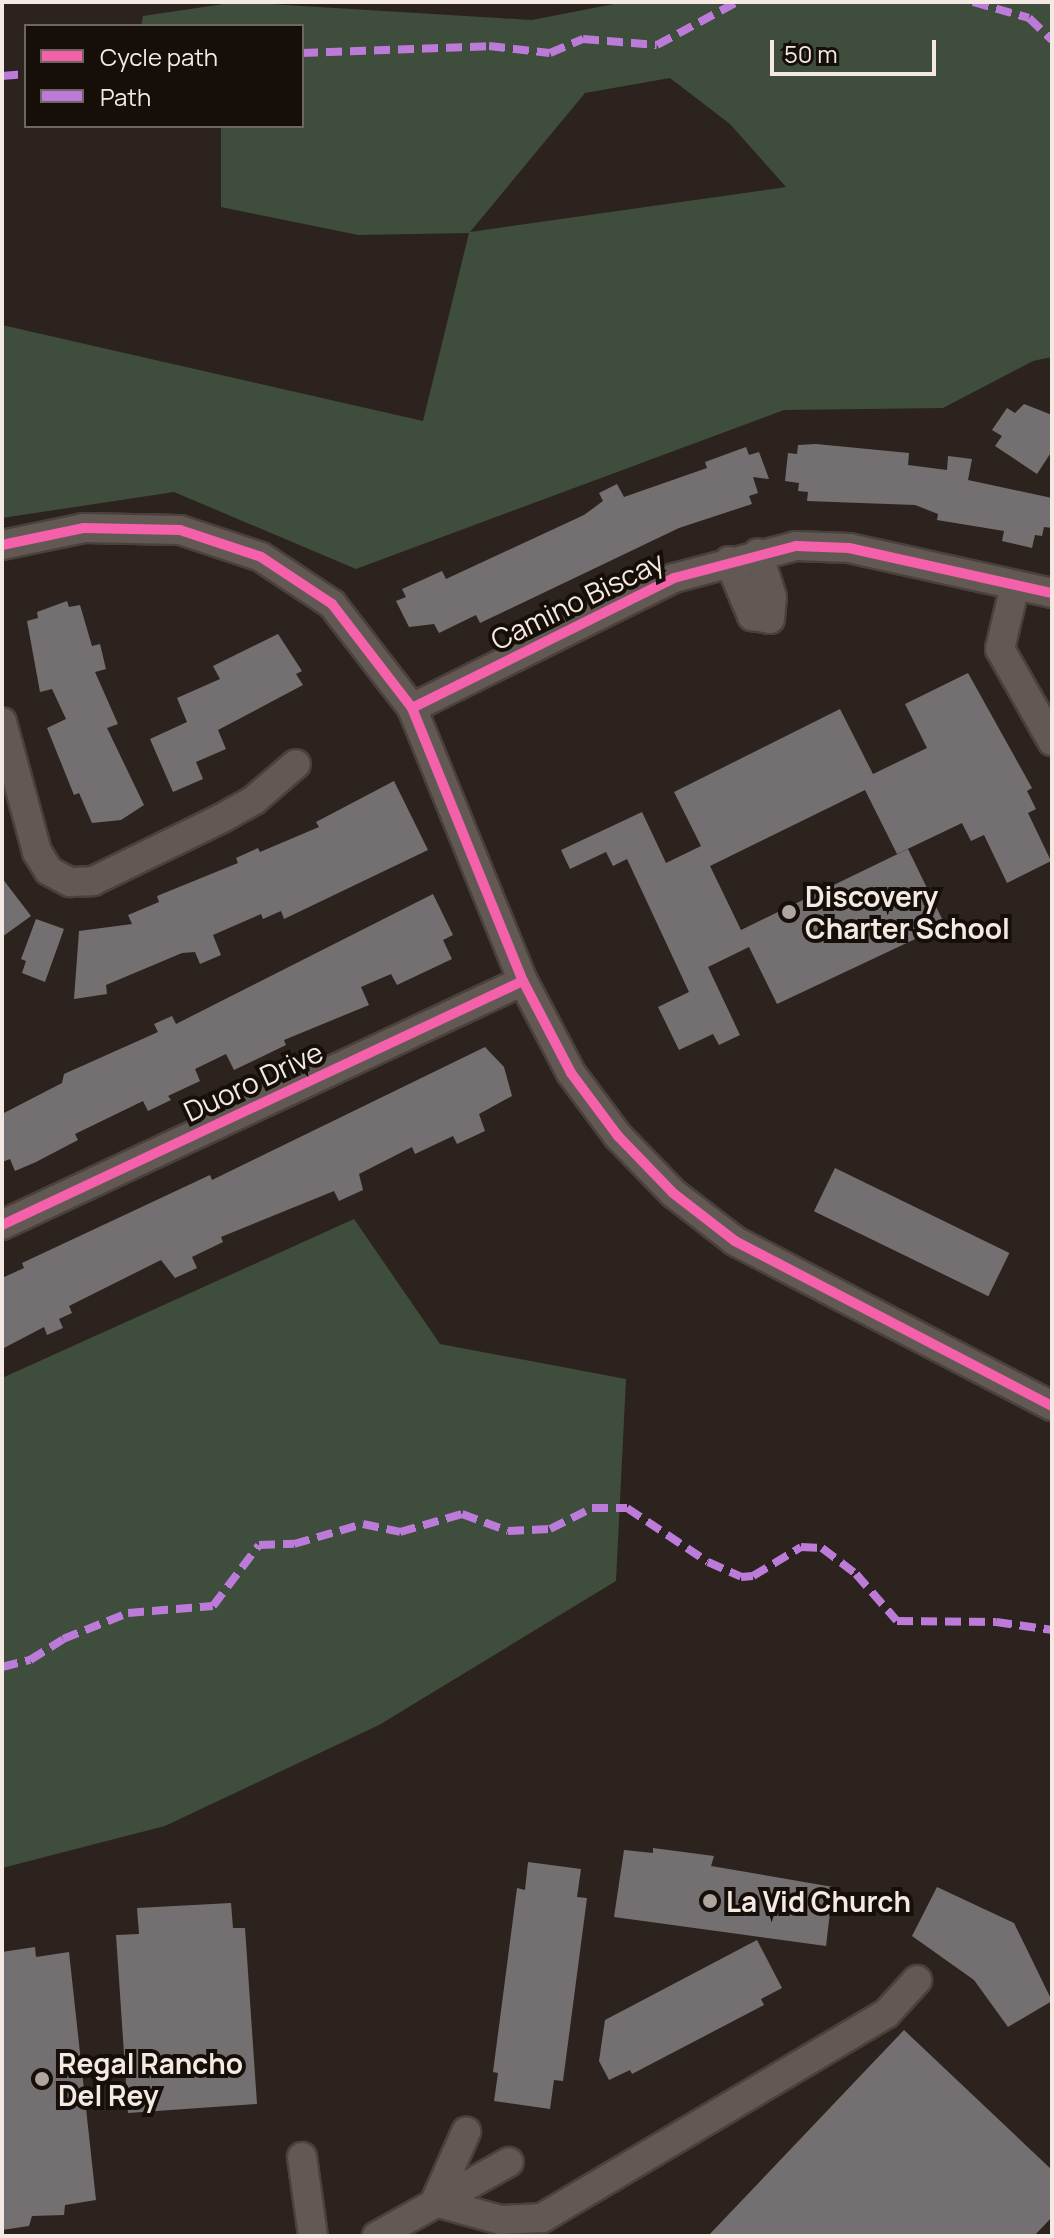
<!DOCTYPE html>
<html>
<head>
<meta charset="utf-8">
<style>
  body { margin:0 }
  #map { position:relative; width:1054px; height:2238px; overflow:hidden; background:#2d231e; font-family:Manrope,sans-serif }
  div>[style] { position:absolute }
  .green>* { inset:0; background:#3f4d3c }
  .building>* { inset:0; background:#747072; transform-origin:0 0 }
  .roads { filter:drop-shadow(2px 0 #4a413d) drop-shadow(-2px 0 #4a413d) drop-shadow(0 2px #4a413d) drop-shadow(0 -2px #4a413d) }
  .minor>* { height:28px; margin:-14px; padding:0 14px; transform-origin:14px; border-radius:14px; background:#625955 }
  .quiet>* { height:8px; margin-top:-4px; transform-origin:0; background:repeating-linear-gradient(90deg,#bd7bd9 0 16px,transparent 0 24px) }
  .cycleway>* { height:10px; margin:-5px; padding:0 5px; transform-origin:5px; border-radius:5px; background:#f560ab }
  .dots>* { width:22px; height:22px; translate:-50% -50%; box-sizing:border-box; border:4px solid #150e09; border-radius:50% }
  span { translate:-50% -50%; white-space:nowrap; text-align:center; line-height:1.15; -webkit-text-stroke:8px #150e09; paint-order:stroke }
  .street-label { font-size:28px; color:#f5e9e3 }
  .poi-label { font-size:28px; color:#f5e9e3; font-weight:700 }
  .left { translate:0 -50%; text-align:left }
  .frame { position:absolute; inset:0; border:4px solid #f5e9e3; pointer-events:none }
  .legend { position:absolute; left:24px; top:24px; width:280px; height:104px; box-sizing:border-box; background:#150e09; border:2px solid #6f6660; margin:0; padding:10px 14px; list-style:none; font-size:24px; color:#f5e9e3 }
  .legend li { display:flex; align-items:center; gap:16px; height:40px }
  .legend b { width:40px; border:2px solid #6f6660 }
  .scale { position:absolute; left:770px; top:40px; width:166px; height:36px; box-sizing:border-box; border:4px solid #f5e9e3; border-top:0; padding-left:10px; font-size:24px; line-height:28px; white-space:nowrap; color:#f5e9e3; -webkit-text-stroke:6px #150e09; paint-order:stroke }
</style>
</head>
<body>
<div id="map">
  <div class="green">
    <div style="clip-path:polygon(evenodd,237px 2px,532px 20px,624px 2px,1052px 2px,1052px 357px,1033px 361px,943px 408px,784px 410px,356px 569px,174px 492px,2px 518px,2px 325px,423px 421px,469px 233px,358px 235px,221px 207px,221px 126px,302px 126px,302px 26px,141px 26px,143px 16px,237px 2px,670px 78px,730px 124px,786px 187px,470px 232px,585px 93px,670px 78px)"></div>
    <div style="clip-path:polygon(354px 1219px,440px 1344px,626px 1379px,616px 1581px,379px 1725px,165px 1826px,2px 1868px,2px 1378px)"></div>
  </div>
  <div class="building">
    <div style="clip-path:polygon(1024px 404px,1052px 415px,1052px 451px,1037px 474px,995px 446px,1002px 436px,992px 430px,1007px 408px,1015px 413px)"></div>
    <div style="clip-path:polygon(816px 444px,909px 453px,908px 465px,947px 470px,948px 456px,972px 459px,968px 480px,1052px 498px,1052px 528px,1044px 527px,1042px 536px,1035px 535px,1032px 548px,1002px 541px,1004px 531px,937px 520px,938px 514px,915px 505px,807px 501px,808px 492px,798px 491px,799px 483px,785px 481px,788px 453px,797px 454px,798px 445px)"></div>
    <div style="clip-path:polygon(746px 447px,749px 455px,759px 452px,769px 479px,753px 477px,758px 493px,749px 496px,752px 504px,679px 528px,480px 623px,476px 615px,439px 633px,434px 624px,409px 627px,396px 601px,406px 597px,402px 589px,442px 571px,446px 579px,584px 515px,603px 501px,599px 493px,617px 484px,624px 497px,707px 468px,705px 462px)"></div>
    <div style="clip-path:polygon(67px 601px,69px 607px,80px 605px,92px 646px,100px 644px,106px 669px,95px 672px,118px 724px,107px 728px,144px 805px,121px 820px,92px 823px,79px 793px,74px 795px,47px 728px,66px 719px,52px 689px,40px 692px,27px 621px,38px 618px,37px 612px)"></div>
    <div style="clip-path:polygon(278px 634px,302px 671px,296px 674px,303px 685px,218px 730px,226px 749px,196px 762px,203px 779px,173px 792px,150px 739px,187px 722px,177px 698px,220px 679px,213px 666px)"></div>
    <div style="clip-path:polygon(968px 673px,1032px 788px,1027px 791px,1036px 809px,1028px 813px,1051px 861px,1007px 883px,984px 835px,971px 841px,962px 823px,897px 854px,865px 790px,710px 866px,741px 930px,908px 849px,945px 925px,777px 1004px,749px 947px,708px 967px,740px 1035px,719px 1045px,713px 1034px,679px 1050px,658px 1007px,689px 992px,627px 859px,613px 866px,606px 852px,570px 869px,561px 850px,642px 812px,666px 863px,701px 846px,674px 792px,840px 709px,873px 774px,927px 748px,905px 704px)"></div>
    <div style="clip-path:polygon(394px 781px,428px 850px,284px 919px,281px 911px,263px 919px,261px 914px,213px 935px,221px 955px,200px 964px,195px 952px,182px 953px,106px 985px,107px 994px,74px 999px,79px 931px,132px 924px,128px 915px,159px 902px,157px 896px,238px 863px,236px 858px,258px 848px,260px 852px,319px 827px,316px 822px)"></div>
    <div style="clip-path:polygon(2px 878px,31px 916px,2px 937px)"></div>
    <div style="clip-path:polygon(433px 894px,453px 935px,443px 940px,452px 959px,397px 985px,391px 974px,361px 987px,369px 1005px,284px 1040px,286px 1045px,234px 1070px,226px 1054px,195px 1069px,200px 1081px,168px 1096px,171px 1100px,148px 1111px,143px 1101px,75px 1134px,78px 1140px,36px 1162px,15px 1171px,10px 1159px,2px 1162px,2px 1114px,62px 1083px,64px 1074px,158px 1032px,154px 1024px,172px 1016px,176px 1024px)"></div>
    <div style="clip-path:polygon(36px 919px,64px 929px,45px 982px,22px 973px,26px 961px,21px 959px)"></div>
    <div style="clip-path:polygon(485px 1047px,504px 1067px,512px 1096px,479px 1114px,485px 1131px,457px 1144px,453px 1136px,415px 1154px,412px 1147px,359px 1174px,363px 1190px,339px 1201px,334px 1191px,221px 1237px,223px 1242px,192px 1257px,197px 1268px,175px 1278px,161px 1260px,69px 1306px,72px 1313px,59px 1319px,63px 1328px,47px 1335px,44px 1327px,2px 1349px,2px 1278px,24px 1268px,22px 1263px,210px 1175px,212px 1180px)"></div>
    <div style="left:835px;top:1168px;width:194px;height:48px;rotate:26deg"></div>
    <div style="clip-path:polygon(653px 1848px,714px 1856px,711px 1866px,833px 1887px,826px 1946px,614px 1917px,624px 1850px,653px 1853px)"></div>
    <div style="clip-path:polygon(528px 1862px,581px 1869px,577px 1897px,587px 1898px,563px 2081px,554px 2080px,550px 2109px,494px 2101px,498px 2073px,493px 2072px,517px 1888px,525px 1890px)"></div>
    <div style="clip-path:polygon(937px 1887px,1014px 1923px,1052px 2001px,1008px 2027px,974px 1980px,912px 1936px)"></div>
    <div style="clip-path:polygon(231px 1903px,233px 1928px,245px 1928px,257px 2104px,128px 2113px,116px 1935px,139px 1934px,137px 1908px)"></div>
    <div style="clip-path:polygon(757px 1940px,782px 1988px,761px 1999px,764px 2005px,632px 2074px,630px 2070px,609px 2080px,599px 2061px,605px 2020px)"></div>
    <div style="clip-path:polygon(35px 1947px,36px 1957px,69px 1952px,96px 2200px,65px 2205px,64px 2215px,32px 2216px,29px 2226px,2px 2230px,2px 1952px)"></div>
    <div style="clip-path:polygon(904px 2030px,1052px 2170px,1052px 2217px,1034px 2236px,708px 2236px)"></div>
  </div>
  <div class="roads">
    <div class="minor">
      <div style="left:2px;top:545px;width:84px;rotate:-11.7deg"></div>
      <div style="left:84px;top:528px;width:96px;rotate:1.2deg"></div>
      <div style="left:180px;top:530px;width:85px;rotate:18.4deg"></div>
      <div style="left:261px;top:557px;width:85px;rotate:33.5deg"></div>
      <div style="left:332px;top:604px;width:131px;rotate:52.4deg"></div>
      <div style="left:412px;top:708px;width:295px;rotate:67.9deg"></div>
      <div style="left:523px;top:981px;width:104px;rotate:62.4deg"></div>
      <div style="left:571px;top:1073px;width:79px;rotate:53.3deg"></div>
      <div style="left:618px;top:1136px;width:79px;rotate:46deg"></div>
      <div style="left:673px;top:1193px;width:78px;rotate:37.7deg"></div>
      <div style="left:735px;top:1241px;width:357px;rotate:27.5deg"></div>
      <div style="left:729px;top:561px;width:60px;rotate:67.3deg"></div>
      <div style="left:752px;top:616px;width:18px;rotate:9deg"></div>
      <div style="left:770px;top:619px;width:22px;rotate:-85deg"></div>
      <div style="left:772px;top:597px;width:46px;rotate:-107.7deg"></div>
      <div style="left:1015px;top:585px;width:66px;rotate:103.2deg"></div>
      <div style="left:1000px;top:649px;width:106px;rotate:60.5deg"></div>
      <div style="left:412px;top:708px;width:292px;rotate:-26.4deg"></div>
      <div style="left:674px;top:578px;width:126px;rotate:-14.7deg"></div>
      <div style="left:796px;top:546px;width:53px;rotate:2.2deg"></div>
      <div style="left:849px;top:548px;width:208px;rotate:12.5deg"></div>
      <div style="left:2px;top:722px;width:135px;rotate:74.9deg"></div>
      <div style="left:37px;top:852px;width:22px;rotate:58deg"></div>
      <div style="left:49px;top:871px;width:24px;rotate:28deg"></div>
      <div style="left:70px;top:882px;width:23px;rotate:-2deg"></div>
      <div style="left:93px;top:881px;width:144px;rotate:-26deg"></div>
      <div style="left:222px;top:818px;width:37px;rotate:-29deg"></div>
      <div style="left:254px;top:800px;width:55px;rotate:-40.6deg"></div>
      <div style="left:2px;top:1225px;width:575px;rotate:-25.1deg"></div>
      <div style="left:302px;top:2157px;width:80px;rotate:82.1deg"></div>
      <div style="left:435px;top:2202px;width:68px;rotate:15.3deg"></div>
      <div style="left:501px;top:2220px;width:41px;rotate:-2.8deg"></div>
      <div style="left:542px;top:2218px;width:400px;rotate:-30.7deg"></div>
      <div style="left:886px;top:2014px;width:46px;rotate:-47.6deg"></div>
      <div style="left:435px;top:2202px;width:77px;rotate:-66.1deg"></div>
      <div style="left:377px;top:2236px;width:151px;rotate:-29.3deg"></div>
    </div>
  </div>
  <div class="quiet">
    <div style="left:973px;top:2px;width:58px;rotate:15.9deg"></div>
    <div style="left:1029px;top:18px;width:32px;rotate:44deg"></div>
    <div style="left:302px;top:53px;width:187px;rotate:-2.1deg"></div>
    <div style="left:489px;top:46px;width:61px;rotate:6.5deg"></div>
    <div style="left:550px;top:53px;width:36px;rotate:-23deg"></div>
    <div style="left:583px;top:39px;width:74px;rotate:4.6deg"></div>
    <div style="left:657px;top:45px;width:91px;rotate:-28.3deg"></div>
    <div style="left:2px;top:76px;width:24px;rotate:-5deg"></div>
    <div style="left:2px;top:1667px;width:29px;rotate:-14deg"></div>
    <div style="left:30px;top:1660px;width:39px;rotate:-32deg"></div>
    <div style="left:63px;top:1639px;width:70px;rotate:-21.8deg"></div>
    <div style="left:128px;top:1613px;width:85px;rotate:-4.7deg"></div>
    <div style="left:213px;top:1606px;width:76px;rotate:-53deg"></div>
    <div style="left:259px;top:1545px;width:35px;rotate:-2deg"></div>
    <div style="left:294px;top:1544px;width:72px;rotate:-16.2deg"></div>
    <div style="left:363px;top:1524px;width:38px;rotate:12deg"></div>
    <div style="left:400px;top:1532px;width:65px;rotate:-16.2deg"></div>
    <div style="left:462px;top:1514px;width:49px;rotate:20.3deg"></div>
    <div style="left:508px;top:1531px;width:42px;rotate:-2.7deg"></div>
    <div style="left:550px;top:1529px;width:47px;rotate:-26.6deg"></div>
    <div style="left:592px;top:1508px;width:35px"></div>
    <div style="left:627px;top:1508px;width:97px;rotate:33.7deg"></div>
    <div style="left:708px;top:1562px;width:36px;rotate:24deg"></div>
    <div style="left:741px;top:1577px;width:12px;rotate:-5deg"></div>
    <div style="left:753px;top:1576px;width:56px;rotate:-31.1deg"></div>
    <div style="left:801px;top:1547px;width:21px;rotate:3deg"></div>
    <div style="left:822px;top:1548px;width:43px;rotate:37.4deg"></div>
    <div style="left:856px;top:1574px;width:62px;rotate:48.9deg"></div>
    <div style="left:897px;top:1621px;width:99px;rotate:0.6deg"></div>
    <div style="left:996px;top:1622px;width:57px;rotate:8.1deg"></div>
  </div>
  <div class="cycleway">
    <div style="left:2px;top:545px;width:84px;rotate:-11.7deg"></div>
    <div style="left:84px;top:528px;width:96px;rotate:1.2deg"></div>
    <div style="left:180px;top:530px;width:85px;rotate:18.4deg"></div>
    <div style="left:261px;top:557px;width:85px;rotate:33.5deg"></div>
    <div style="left:332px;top:604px;width:131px;rotate:52.4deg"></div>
    <div style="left:412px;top:708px;width:295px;rotate:67.9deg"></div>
    <div style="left:523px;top:981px;width:104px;rotate:62.4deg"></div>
    <div style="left:571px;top:1073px;width:79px;rotate:53.3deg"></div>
    <div style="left:618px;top:1136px;width:79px;rotate:46deg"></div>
    <div style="left:673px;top:1193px;width:78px;rotate:37.7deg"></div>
    <div style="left:735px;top:1241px;width:357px;rotate:27.5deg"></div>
    <div style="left:412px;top:708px;width:292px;rotate:-26.4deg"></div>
    <div style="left:674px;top:578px;width:126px;rotate:-14.7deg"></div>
    <div style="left:796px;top:546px;width:53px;rotate:2.2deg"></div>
    <div style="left:849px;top:548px;width:208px;rotate:12.5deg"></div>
    <div style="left:2px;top:1225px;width:575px;rotate:-25.1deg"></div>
  </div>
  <div class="dots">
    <div style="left:789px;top:912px;background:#afa49e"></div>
    <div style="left:710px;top:1901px;background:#afa49e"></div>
    <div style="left:42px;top:2079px;background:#afa49e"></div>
  </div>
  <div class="street-label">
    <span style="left:577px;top:600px;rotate:-26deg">Camino Biscay</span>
    <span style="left:253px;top:1081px;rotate:-25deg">Duoro Drive</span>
  </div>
  <div class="poi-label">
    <span class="left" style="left:805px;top:912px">Discovery<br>Charter School</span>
    <span class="left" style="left:726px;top:1901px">La Vid Church</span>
    <span class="left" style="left:58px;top:2079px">Regal Rancho<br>Del Rey</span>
  </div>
  <div class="frame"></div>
  <ul class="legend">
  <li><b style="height:10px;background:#f560ab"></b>Cycle path</li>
  <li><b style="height:10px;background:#bd7bd9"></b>Path</li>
  </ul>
  <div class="scale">50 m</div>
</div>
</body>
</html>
